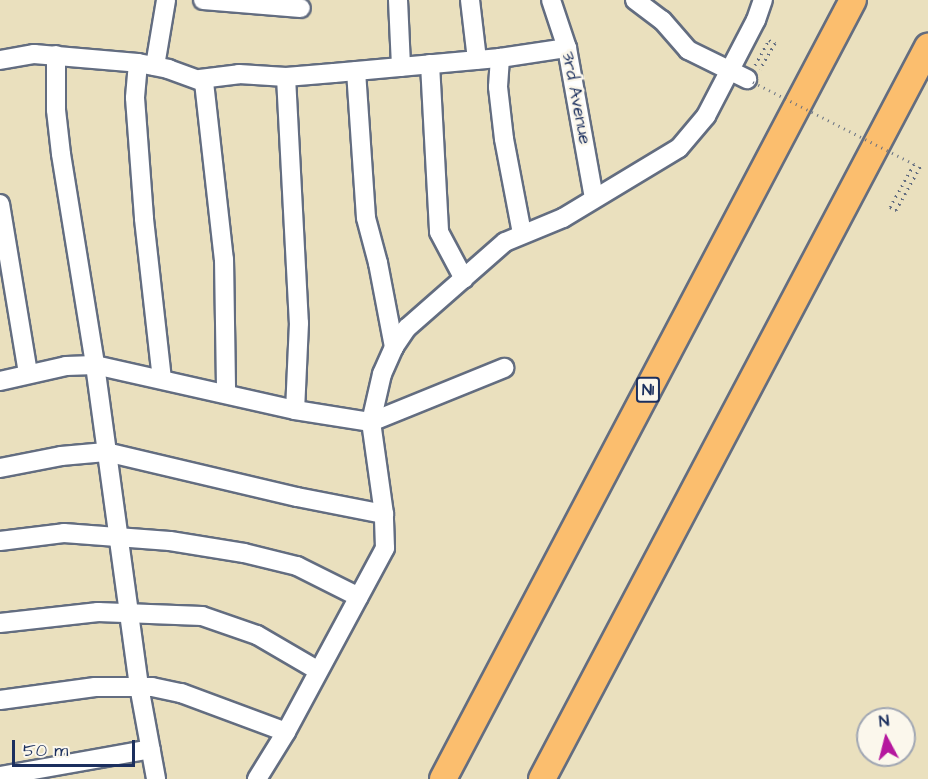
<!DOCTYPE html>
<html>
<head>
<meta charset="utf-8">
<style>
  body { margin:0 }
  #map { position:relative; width:928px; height:779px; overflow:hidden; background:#eae0be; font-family:"Architects Daughter",sans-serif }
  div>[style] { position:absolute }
  .path>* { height:3px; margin-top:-1.5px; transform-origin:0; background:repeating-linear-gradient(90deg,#636d80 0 1.5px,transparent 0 6px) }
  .roads { filter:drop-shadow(2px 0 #636d80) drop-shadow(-2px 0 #636d80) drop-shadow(0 2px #636d80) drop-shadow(0 -2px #636d80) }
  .minor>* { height:18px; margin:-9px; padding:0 9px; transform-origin:9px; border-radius:9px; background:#fff }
  .highway>* { height:26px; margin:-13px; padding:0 13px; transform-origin:13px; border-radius:13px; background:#fbbe6e }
  .path-bridge>* { height:3px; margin-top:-1.5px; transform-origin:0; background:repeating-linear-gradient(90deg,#636d80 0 1.5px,transparent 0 6px) }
  span { translate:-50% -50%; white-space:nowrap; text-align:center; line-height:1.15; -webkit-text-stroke:5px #fbf7ec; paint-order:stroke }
  .shield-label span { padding:2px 4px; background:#fbf7ec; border:2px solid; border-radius:4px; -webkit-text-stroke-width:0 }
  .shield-label { font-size:16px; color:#1b2f5e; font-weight:700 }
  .street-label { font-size:18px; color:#1b2f5e }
  .north { position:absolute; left:856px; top:707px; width:60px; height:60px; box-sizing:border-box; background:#fbf7ec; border:2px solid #a1a7b3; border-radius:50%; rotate:353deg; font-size:16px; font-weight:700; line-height:24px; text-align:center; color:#1b2f5e }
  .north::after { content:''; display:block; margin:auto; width:21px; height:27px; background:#b5179e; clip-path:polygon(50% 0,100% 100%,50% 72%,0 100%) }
  .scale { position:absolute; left:12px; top:740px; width:123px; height:27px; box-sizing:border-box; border:3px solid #1b2f5e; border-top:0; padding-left:8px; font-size:18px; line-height:21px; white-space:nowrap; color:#1b2f5e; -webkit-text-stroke:4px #fbf7ec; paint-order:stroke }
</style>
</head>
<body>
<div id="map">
  <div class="path">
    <div style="left:755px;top:65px;width:29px;rotate:-61deg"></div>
    <div style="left:769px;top:40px;width:7px;rotate:27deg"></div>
    <div style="left:775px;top:43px;width:30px;rotate:120deg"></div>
    <div style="left:914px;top:164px;width:49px;rotate:119.2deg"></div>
    <div style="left:890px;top:207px;width:7px;rotate:27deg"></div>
    <div style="left:896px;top:210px;width:51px;rotate:-60.9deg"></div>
  </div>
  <div class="roads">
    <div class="minor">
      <div style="left:203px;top:0;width:98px;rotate:4.7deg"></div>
      <div style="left:398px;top:0;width:67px;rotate:87.4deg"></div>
      <div style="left:470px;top:0;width:60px;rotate:83.3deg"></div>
      <div style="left:551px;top:0;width:51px;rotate:71.6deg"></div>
      <div style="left:567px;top:48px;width:152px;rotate:79.8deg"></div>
      <div style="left:635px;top:0;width:34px;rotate:37deg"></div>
      <div style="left:662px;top:20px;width:40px;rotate:49deg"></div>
      <div style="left:688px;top:50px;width:66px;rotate:26.2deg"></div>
      <div style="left:56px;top:55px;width:55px;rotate:90deg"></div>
      <div style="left:56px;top:110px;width:44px;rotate:83.5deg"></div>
      <div style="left:61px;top:154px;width:214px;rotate:80.8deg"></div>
      <div style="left:95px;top:365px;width:324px;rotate:82.2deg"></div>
      <div style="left:139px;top:686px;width:95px;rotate:79.6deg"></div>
      <div style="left:500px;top:58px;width:29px;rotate:94deg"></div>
      <div style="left:498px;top:87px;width:52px;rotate:83.4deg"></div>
      <div style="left:504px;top:139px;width:96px;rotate:79.2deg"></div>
      <div style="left:0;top:60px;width:35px;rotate:-10deg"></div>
      <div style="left:34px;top:54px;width:104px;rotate:4.9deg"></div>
      <div style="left:138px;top:63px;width:31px;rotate:11deg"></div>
      <div style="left:168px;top:69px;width:38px;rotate:20deg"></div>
      <div style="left:204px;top:82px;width:178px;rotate:83.6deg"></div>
      <div style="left:224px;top:259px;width:134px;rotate:89.1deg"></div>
      <div style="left:138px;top:63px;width:35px;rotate:95deg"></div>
      <div style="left:135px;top:98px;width:121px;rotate:85.7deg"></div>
      <div style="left:144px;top:219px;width:161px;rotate:83.6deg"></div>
      <div style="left:430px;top:64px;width:168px;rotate:86.9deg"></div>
      <div style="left:439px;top:232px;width:53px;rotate:62deg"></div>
      <div style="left:155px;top:66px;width:67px;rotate:-80.5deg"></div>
      <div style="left:356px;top:71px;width:147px;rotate:86.1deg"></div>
      <div style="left:366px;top:218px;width:47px;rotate:75.1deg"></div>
      <div style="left:378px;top:263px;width:86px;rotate:79.2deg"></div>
      <div style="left:286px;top:77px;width:246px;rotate:87deg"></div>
      <div style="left:299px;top:323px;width:87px;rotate:92.6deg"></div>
      <div style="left:200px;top:79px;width:39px;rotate:-7deg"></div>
      <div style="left:239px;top:74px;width:47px;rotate:3.7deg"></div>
      <div style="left:286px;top:77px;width:48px;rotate:-4.8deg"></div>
      <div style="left:334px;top:73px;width:167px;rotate:-5.2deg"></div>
      <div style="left:500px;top:58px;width:68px;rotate:-8.5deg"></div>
      <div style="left:0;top:204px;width:172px;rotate:80.6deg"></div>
      <div style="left:0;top:381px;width:68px;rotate:-12.8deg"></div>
      <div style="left:66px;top:366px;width:29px;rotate:-2deg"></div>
      <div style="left:95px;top:365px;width:205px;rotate:12.7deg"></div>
      <div style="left:295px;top:410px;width:77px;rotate:9deg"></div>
      <div style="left:371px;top:422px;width:144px;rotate:-22.1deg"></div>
      <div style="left:0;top:468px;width:62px;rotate:-11.1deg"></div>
      <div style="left:61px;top:456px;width:45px;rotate:-5.1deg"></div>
      <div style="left:106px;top:452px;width:196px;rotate:13.3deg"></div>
      <div style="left:297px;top:497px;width:89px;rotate:11.1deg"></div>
      <div style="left:0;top:541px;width:64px;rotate:-7.1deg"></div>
      <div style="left:64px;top:533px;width:106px;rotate:4.3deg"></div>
      <div style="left:170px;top:541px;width:75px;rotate:9.2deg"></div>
      <div style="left:244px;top:553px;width:55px;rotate:13.8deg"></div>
      <div style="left:297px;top:566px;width:69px;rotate:26.6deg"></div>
      <div style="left:0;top:623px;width:99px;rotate:-6.4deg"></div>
      <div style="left:98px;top:612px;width:104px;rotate:2.2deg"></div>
      <div style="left:202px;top:616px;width:58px;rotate:19.1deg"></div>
      <div style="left:257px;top:635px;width:69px;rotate:30.3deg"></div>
      <div style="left:0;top:700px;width:96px;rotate:-7.8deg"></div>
      <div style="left:95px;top:687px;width:57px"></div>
      <div style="left:152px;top:687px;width:30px;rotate:12deg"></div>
      <div style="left:181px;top:693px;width:112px;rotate:20.4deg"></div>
      <div style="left:0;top:776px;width:153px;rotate:-10.1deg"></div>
      <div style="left:257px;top:779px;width:55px;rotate:-58.3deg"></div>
      <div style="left:286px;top:732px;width:209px;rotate:-61.7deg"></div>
      <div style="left:385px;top:548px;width:34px;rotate:-92deg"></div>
      <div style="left:384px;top:514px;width:93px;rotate:-98deg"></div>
      <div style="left:371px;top:422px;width:49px;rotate:-77.1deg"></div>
      <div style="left:382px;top:374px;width:30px;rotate:-66deg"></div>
      <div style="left:394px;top:347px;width:23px;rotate:-56deg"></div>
      <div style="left:407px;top:328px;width:130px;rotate:-41.3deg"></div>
      <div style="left:505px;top:242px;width:63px;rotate:-22.5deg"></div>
      <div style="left:563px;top:218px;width:135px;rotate:-31.1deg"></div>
      <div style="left:679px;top:148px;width:42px;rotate:-49.8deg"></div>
      <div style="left:706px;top:116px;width:108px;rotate:-62.5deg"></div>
      <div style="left:756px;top:20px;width:21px;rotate:-71deg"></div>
    </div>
    <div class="highway">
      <div style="left:443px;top:779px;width:880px;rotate:-62.24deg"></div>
      <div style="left:542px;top:779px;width:828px;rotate:-62.2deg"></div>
    </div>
  </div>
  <div class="path-bridge">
    <div style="left:753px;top:82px;width:181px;rotate:27deg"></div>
  </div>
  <div class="shield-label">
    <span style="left:648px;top:390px">N1</span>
  </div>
  <div class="street-label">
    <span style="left:576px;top:98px;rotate:79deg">3rd Avenue</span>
  </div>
  <div class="north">N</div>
  <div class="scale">50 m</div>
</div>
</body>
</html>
